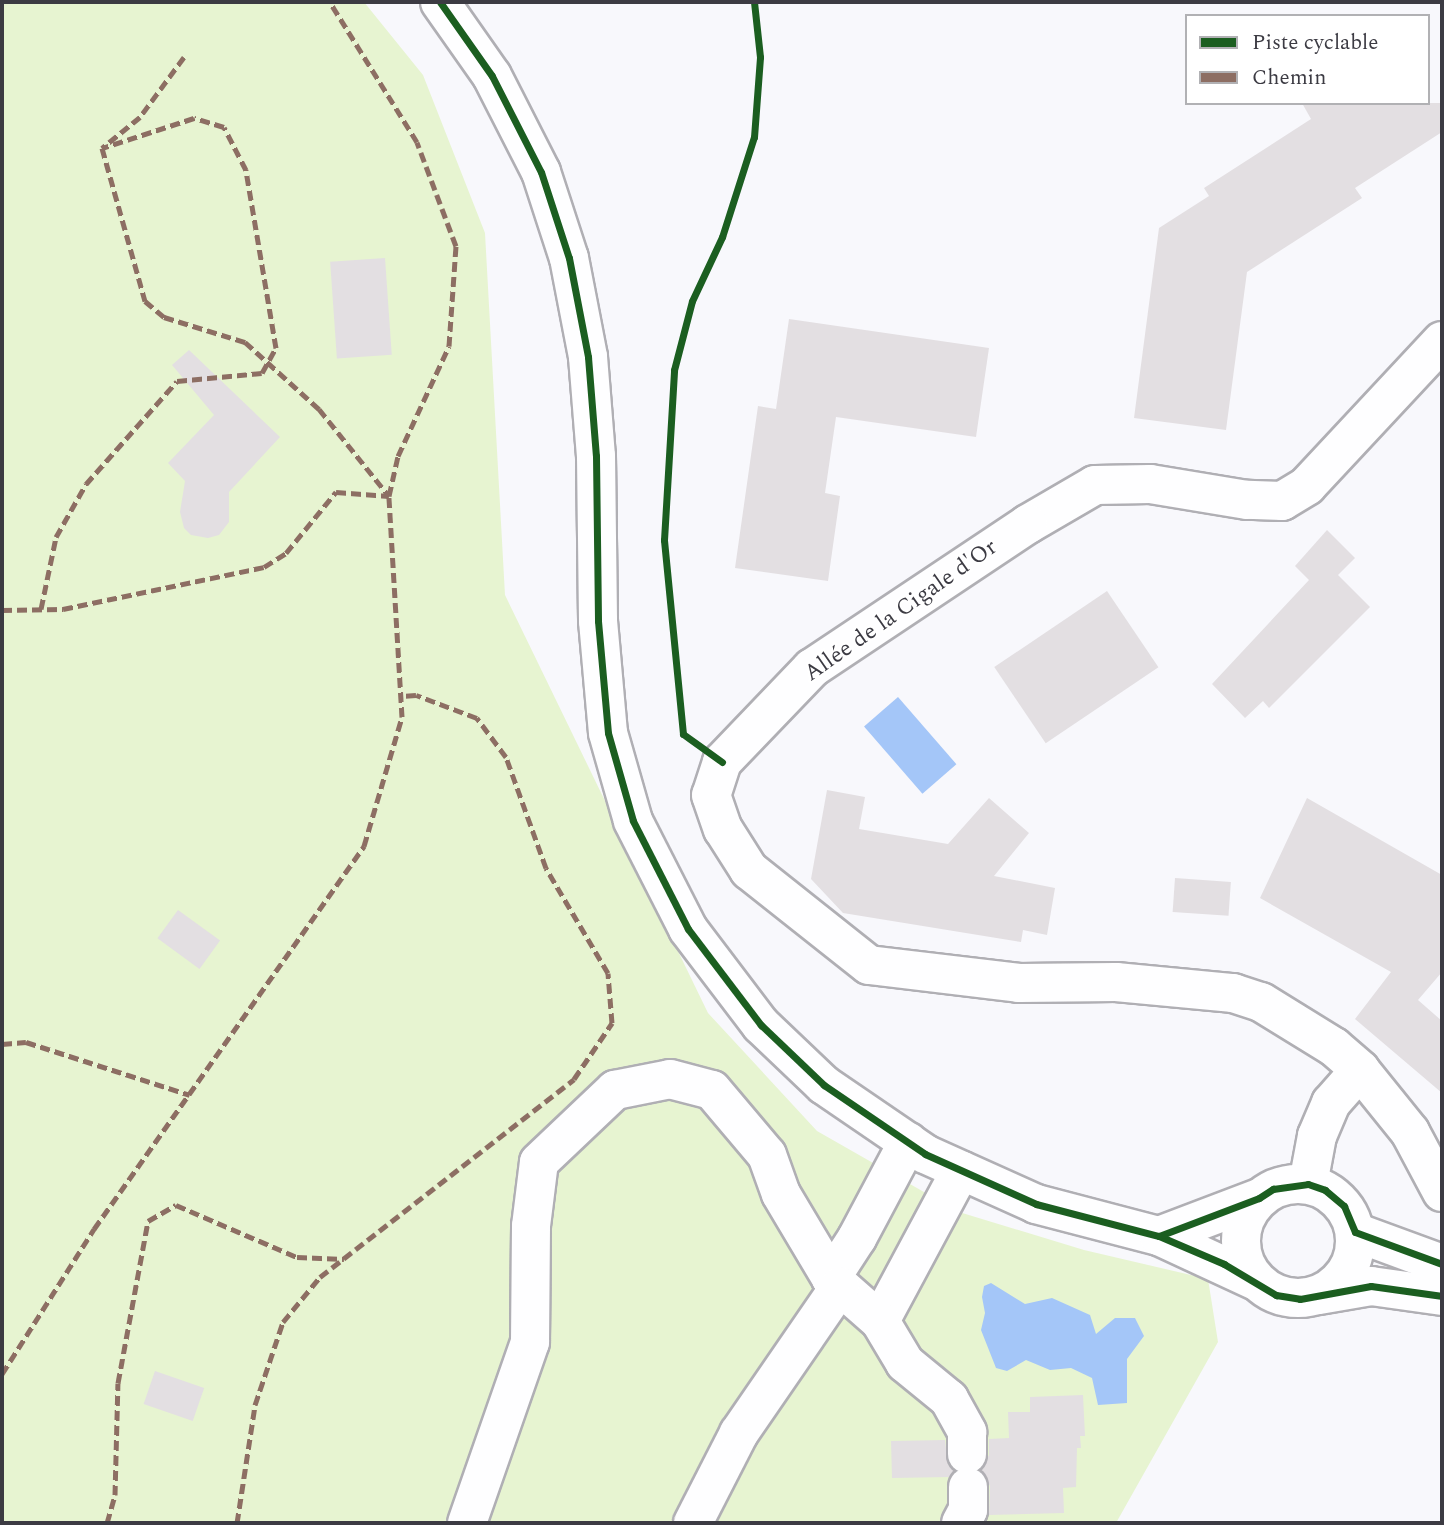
<!DOCTYPE html>
<html>
<head>
<meta charset="utf-8">
<style>
  body { margin:0 }
  #map { position:relative; width:1444px; height:1525px; overflow:hidden; background:#f8f8fc; font-family:Spectral,serif }
  div>[style] { position:absolute }
  .green>* { inset:0; background:#e7f4d1 }
  .water>* { inset:0; background:#a4c6f8; transform-origin:0 0 }
  .building>* { inset:0; background:#e3dfe2; transform-origin:0 0 }
  .roads { filter:drop-shadow(2px 0 #b0afb4) drop-shadow(-2px 0 #b0afb4) drop-shadow(0 2px #b0afb4) drop-shadow(0 -2px #b0afb4) }
  .minor>* { height:38px; margin:-19px; padding:0 19px; transform-origin:19px; border-radius:19px; background:#fefeff }
  .major>* { height:38px; margin:-19px; padding:0 19px; transform-origin:19px; border-radius:19px; background:#fefeff }
  .major>.ring { margin:-19px; padding:0; box-sizing:content-box; background:none; border:38px solid #fefeff; border-radius:50% }
  .quiet>* { height:5px; margin-top:-2.5px; transform-origin:0; background:repeating-linear-gradient(90deg,#8d6e63 0 10px,transparent 0 15px) }
  .cycleway>* { height:7px; margin:-3.5px; padding:0 3.5px; transform-origin:3.5px; border-radius:3.5px; background:#1b5e20 }
  span { translate:-50% -50%; white-space:nowrap; text-align:center; line-height:1.15; -webkit-text-stroke:5px #fff; paint-order:stroke }
  .street-label { font-size:23px; color:#3c3b43 }
  .frame { position:absolute; inset:0; border:4px solid #3c3b43; pointer-events:none }
  .legend { position:absolute; left:1185px; top:14px; width:245px; height:91px; box-sizing:border-box; background:#fff; border:2px solid #b1b1b4; margin:0; padding:9px 12px; list-style:none; font-size:21px; color:#3c3b43 }
  .legend li { display:flex; align-items:center; gap:14px; height:35px }
  .legend b { width:35px; border:2px solid #b1b1b4 }
</style>
</head>
<body>
<div id="map">
  <div class="green">
    <div style="clip-path:polygon(2px 2px,364px 2px,423px 75px,485px 233px,505px 595px,708px 1013px,817px 1131px,959px 1212px,1084px 1250px,1208px 1279px,1218px 1342px,1116px 1523px,2px 1523px)"></div>
  </div>
  <div class="water">
    <div style="left:898px;top:697px;width:89px;height:45px;rotate:49deg"></div>
    <div style="clip-path:polygon(991px 1283px,1025px 1304px,1052px 1298px,1090px 1315px,1096px 1334px,1115px 1318px,1135px 1318px,1144px 1336px,1127px 1359px,1127px 1403px,1098px 1405px,1092px 1378px,1071px 1368px,1050px 1370px,1026px 1360px,1007px 1371px,996px 1368px,981px 1330px,985px 1313px,982px 1297px,984px 1286px)"></div>
  </div>
  <div class="building">
    <div style="clip-path:polygon(1302px 103px,1442px 103px,1442px 132px,1355px 188px,1362px 198px,1247px 272px,1226px 430px,1134px 418px,1159px 228px,1209px 196px,1204px 188px,1311px 119px)"></div>
    <div style="left:385px;top:258px;width:97px;height:55px;rotate:86deg"></div>
    <div style="clip-path:polygon(789px 319px,989px 348px,976px 437px,836px 417px,825px 493px,840px 496px,828px 581px,735px 568px,758px 406px,776px 409px)"></div>
    <div style="clip-path:polygon(189px 350px,280px 437px,229px 492px,229px 522px,219px 535px,208px 538px,191px 535px,184px 528px,180px 512px,185px 481px,168px 463px,214px 415px,172px 365px)"></div>
    <div style="clip-path:polygon(1327px 530px,1355px 558px,1338px 575px,1370px 607px,1269px 708px,1263px 701px,1245px 718px,1212px 684px,1309px 580px,1295px 566px)"></div>
    <div style="left:1107px;top:591px;width:92px;height:136px;rotate:56deg"></div>
    <div style="clip-path:polygon(827px 790px,865px 797px,859px 829px,948px 844px,989px 798px,1029px 833px,994px 876px,1055px 888px,1047px 935px,1023px 930px,1021px 942px,843px 913px,811px 879px)"></div>
    <div style="clip-path:polygon(1307px 798px,1442px 875px,1442px 972px,1418px 1000px,1442px 1021px,1442px 1093px,1355px 1019px,1391px 972px,1260px 898px)"></div>
    <div style="left:1175px;top:878px;width:56px;height:34px;rotate:4deg"></div>
    <div style="left:178px;top:910px;width:52px;height:35px;rotate:36deg"></div>
    <div style="left:155px;top:1371px;width:52px;height:35px;rotate:19deg"></div>
    <div style="clip-path:polygon(1083px 1395px,1085px 1436px,1080px 1436px,1081px 1448px,1077px 1448px,1076px 1487px,1063px 1488px,1064px 1513px,989px 1515px,990px 1486px,981px 1470px,989px 1455px,989px 1439px,1009px 1438px,1008px 1412px,1030px 1412px,1030px 1397px)"></div>
    <div style="clip-path:polygon(945px 1440px,948px 1464px,954px 1471px,949px 1477px,892px 1478px,891px 1441px)"></div>
  </div>
  <div class="roads">
    <div class="minor">
      <div style="left:1442px;top:341px;width:198px;rotate:133deg"></div>
      <div style="left:1307px;top:486px;width:29px;rotate:149deg"></div>
      <div style="left:1282px;top:501px;width:35px;rotate:-178deg"></div>
      <div style="left:1247px;top:500px;width:98px;rotate:-170.6deg"></div>
      <div style="left:1150px;top:484px;width:55px;rotate:179deg"></div>
      <div style="left:1095px;top:485px;width:78px;rotate:149.8deg"></div>
      <div style="left:1028px;top:524px;width:260px;rotate:146.3deg"></div>
      <div style="left:812px;top:668px;width:130px;rotate:133.8deg"></div>
      <div style="left:722px;top:762px;width:35px;rotate:108deg"></div>
      <div style="left:711px;top:795px;width:36px;rotate:71deg"></div>
      <div style="left:723px;top:829px;width:49px;rotate:57.6deg"></div>
      <div style="left:749px;top:870px;width:153px;rotate:38.4deg"></div>
      <div style="left:869px;top:965px;width:151px;rotate:6.8deg"></div>
      <div style="left:1019px;top:983px;width:97px;rotate:-0.6deg"></div>
      <div style="left:1116px;top:982px;width:118px;rotate:5.4deg"></div>
      <div style="left:1233px;top:993px;width:29px;rotate:18deg"></div>
      <div style="left:1261px;top:1002px;width:86px;rotate:31.7deg"></div>
      <div style="left:1334px;top:1047px;width:35px;rotate:41deg"></div>
      <div style="left:1360px;top:1070px;width:80px;rotate:51.1deg"></div>
      <div style="left:1410px;top:1132px;width:68px;rotate:61.9deg"></div>
      <div style="left:1308px;top:1184px;width:49px;rotate:-79.4deg"></div>
      <div style="left:1317px;top:1136px;width:36px;rotate:-67deg"></div>
      <div style="left:1331px;top:1103px;width:44px;rotate:-48.7deg"></div>
      <div style="left:831px;top:1278px;width:48px;rotate:-57deg"></div>
      <div style="left:857px;top:1238px;width:109px;rotate:-62deg"></div>
      <div style="left:880px;top:1321px;width:171px;rotate:-61.8deg"></div>
      <div style="left:467px;top:1523px;width:192px;rotate:-70.8deg"></div>
      <div style="left:530px;top:1342px;width:116px;rotate:-89.5deg"></div>
      <div style="left:531px;top:1226px;width:64px;rotate:-82.9deg"></div>
      <div style="left:539px;top:1162px;width:105px;rotate:-43.5deg"></div>
      <div style="left:615px;top:1090px;width:56px;rotate:-11.3deg"></div>
      <div style="left:670px;top:1079px;width:43px;rotate:14.7deg"></div>
      <div style="left:712px;top:1090px;width:85px;rotate:49.8deg"></div>
      <div style="left:767px;top:1155px;width:41px;rotate:70.3deg"></div>
      <div style="left:781px;top:1194px;width:98px;rotate:59.2deg"></div>
      <div style="left:831px;top:1278px;width:65px;rotate:41.3deg"></div>
      <div style="left:880px;top:1321px;width:49px;rotate:59.2deg"></div>
      <div style="left:905px;top:1363px;width:57px;rotate:39.3deg"></div>
      <div style="left:949px;top:1399px;width:38px;rotate:61deg"></div>
      <div style="left:967px;top:1432px;width:22px;rotate:90deg"></div>
      <div style="left:693px;top:1523px;width:101px;rotate:-62.9deg"></div>
      <div style="left:739px;top:1433px;width:178px;rotate:-55.5deg"></div>
      <div style="left:961px;top:1523px;width:15px;rotate:-62deg"></div>
      <div style="left:968px;top:1510px;width:23px;rotate:-90deg"></div>
    </div>
    <div class="major">
      <div style="left:440px;top:2px;width:90px;rotate:54.9deg"></div>
      <div style="left:492px;top:76px;width:108px;rotate:63deg"></div>
      <div style="left:541px;top:172px;width:90px;rotate:72deg"></div>
      <div style="left:569px;top:258px;width:101px;rotate:79.1deg"></div>
      <div style="left:588px;top:357px;width:99px;rotate:85.4deg"></div>
      <div style="left:596px;top:456px;width:165px;rotate:89.3deg"></div>
      <div style="left:598px;top:621px;width:112px;rotate:84.9deg"></div>
      <div style="left:608px;top:733px;width:91px;rotate:74.1deg"></div>
      <div style="left:633px;top:821px;width:121px;rotate:63deg"></div>
      <div style="left:688px;top:929px;width:121px;rotate:52.8deg"></div>
      <div style="left:761px;top:1025px;width:87px;rotate:43.6deg"></div>
      <div style="left:824px;top:1085px;width:122px;rotate:34.3deg"></div>
      <div style="left:925px;top:1154px;width:122px;rotate:24.2deg"></div>
      <div style="left:1036px;top:1204px;width:127px;rotate:14.6deg"></div>
      <div style="left:1159px;top:1236px;width:107px;rotate:24.9deg"></div>
      <div class="ring" style="left:1241px;top:1184px;width:76px;height:76px"></div>
      <div style="left:1355px;top:1232px;width:93px;rotate:20.2deg"></div>
      <div style="left:1159px;top:1236px;width:107px;rotate:-20.8deg"></div>
      <div style="left:1319px;top:1295px;width:53px;rotate:-9.8deg"></div>
      <div style="left:1371px;top:1286px;width:72px;rotate:8deg"></div>
    </div>
  </div>
  <div class="quiet">
    <div style="left:184px;top:57px;width:74px;rotate:126.3deg"></div>
    <div style="left:140px;top:117px;width:49px;rotate:140.8deg"></div>
    <div style="left:102px;top:148px;width:159px;rotate:74.3deg"></div>
    <div style="left:145px;top:301px;width:25px;rotate:40deg"></div>
    <div style="left:164px;top:317px;width:85px;rotate:17.2deg"></div>
    <div style="left:245px;top:342px;width:100px;rotate:42.2deg"></div>
    <div style="left:319px;top:409px;width:112px;rotate:51.2deg"></div>
    <div style="left:41px;top:609px;width:74px;rotate:-78.2deg"></div>
    <div style="left:56px;top:537px;width:61px;rotate:-60.5deg"></div>
    <div style="left:86px;top:484px;width:137px;rotate:-48.5deg"></div>
    <div style="left:177px;top:381px;width:85px;rotate:-5.4deg"></div>
    <div style="left:262px;top:373px;width:29px;rotate:-61deg"></div>
    <div style="left:276px;top:348px;width:181px;rotate:-99.6deg"></div>
    <div style="left:246px;top:170px;width:48px;rotate:-117.1deg"></div>
    <div style="left:224px;top:127px;width:31px;rotate:-163deg"></div>
    <div style="left:194px;top:118px;width:97px;rotate:161.9deg"></div>
    <div style="left:2px;top:610px;width:61px;rotate:-0.9deg"></div>
    <div style="left:63px;top:609px;width:205px;rotate:-11.8deg"></div>
    <div style="left:264px;top:567px;width:26px;rotate:-32deg"></div>
    <div style="left:286px;top:553px;width:79px;rotate:-50.7deg"></div>
    <div style="left:336px;top:492px;width:53px;rotate:4.3deg"></div>
    <div style="left:2px;top:1044px;width:24px;rotate:-5deg"></div>
    <div style="left:26px;top:1042px;width:172px;rotate:17.9deg"></div>
    <div style="left:2px;top:1374px;width:172px;rotate:-57.6deg"></div>
    <div style="left:94px;top:1229px;width:469px;rotate:-54.8deg"></div>
    <div style="left:364px;top:846px;width:134px;rotate:-73.6deg"></div>
    <div style="left:402px;top:717px;width:221px;rotate:-93.4deg"></div>
    <div style="left:389px;top:496px;width:41px;rotate:-77.3deg"></div>
    <div style="left:398px;top:456px;width:121px;rotate:-65.1deg"></div>
    <div style="left:449px;top:346px;width:100px;rotate:-86deg"></div>
    <div style="left:456px;top:246px;width:111px;rotate:-110.6deg"></div>
    <div style="left:417px;top:142px;width:165px;rotate:-121.9deg"></div>
    <div style="left:107px;top:1523px;width:29px;rotate:-74deg"></div>
    <div style="left:115px;top:1495px;width:112px;rotate:-88.5deg"></div>
    <div style="left:118px;top:1383px;width:165px;rotate:-79.5deg"></div>
    <div style="left:148px;top:1221px;width:32px;rotate:-30deg"></div>
    <div style="left:176px;top:1205px;width:132px;rotate:23.3deg"></div>
    <div style="left:297px;top:1257px;width:47px;rotate:2.4deg"></div>
    <div style="left:237px;top:1523px;width:119px;rotate:-81.3deg"></div>
    <div style="left:255px;top:1405px;width:88px;rotate:-71.4deg"></div>
    <div style="left:283px;top:1322px;width:58px;rotate:-50.6deg"></div>
    <div style="left:320px;top:1277px;width:322px;rotate:-37.9deg"></div>
    <div style="left:574px;top:1079px;width:68px;rotate:-55.8deg"></div>
    <div style="left:612px;top:1023px;width:50px;rotate:-94.6deg"></div>
    <div style="left:608px;top:973px;width:122px;rotate:-120.6deg"></div>
    <div style="left:546px;top:868px;width:118px;rotate:-109.8deg"></div>
    <div style="left:506px;top:757px;width:49px;rotate:-126.6deg"></div>
    <div style="left:477px;top:718px;width:65px;rotate:-159.3deg"></div>
    <div style="left:416px;top:695px;width:14px;rotate:176deg"></div>
  </div>
  <div class="cycleway">
    <div style="left:440px;top:2px;width:90px;rotate:54.9deg"></div>
    <div style="left:492px;top:76px;width:108px;rotate:63deg"></div>
    <div style="left:541px;top:172px;width:90px;rotate:72deg"></div>
    <div style="left:569px;top:258px;width:101px;rotate:79.1deg"></div>
    <div style="left:588px;top:357px;width:99px;rotate:85.4deg"></div>
    <div style="left:596px;top:456px;width:165px;rotate:89.3deg"></div>
    <div style="left:598px;top:621px;width:112px;rotate:84.9deg"></div>
    <div style="left:608px;top:733px;width:91px;rotate:74.1deg"></div>
    <div style="left:633px;top:821px;width:121px;rotate:63deg"></div>
    <div style="left:688px;top:929px;width:121px;rotate:52.8deg"></div>
    <div style="left:761px;top:1025px;width:87px;rotate:43.6deg"></div>
    <div style="left:824px;top:1085px;width:122px;rotate:34.3deg"></div>
    <div style="left:925px;top:1154px;width:122px;rotate:24.2deg"></div>
    <div style="left:1036px;top:1204px;width:127px;rotate:14.6deg"></div>
    <div style="left:1159px;top:1236px;width:71px;rotate:23.3deg"></div>
    <div style="left:1224px;top:1264px;width:61px;rotate:30.8deg"></div>
    <div style="left:1276px;top:1295px;width:24px;rotate:9deg"></div>
    <div style="left:1300px;top:1299px;width:72px;rotate:-10.4deg"></div>
    <div style="left:1371px;top:1286px;width:72px;rotate:8deg"></div>
    <div style="left:722px;top:762px;width:48px;rotate:-144.3deg"></div>
    <div style="left:683px;top:734px;width:195px;rotate:-95.6deg"></div>
    <div style="left:664px;top:540px;width:170px;rotate:-86.6deg"></div>
    <div style="left:674px;top:370px;width:71px;rotate:-75.4deg"></div>
    <div style="left:692px;top:301px;width:71px;rotate:-64.9deg"></div>
    <div style="left:722px;top:237px;width:105px;rotate:-72.3deg"></div>
    <div style="left:754px;top:137px;width:80px;rotate:-85.7deg"></div>
    <div style="left:760px;top:57px;width:55px;rotate:-96.2deg"></div>
    <div style="left:1159px;top:1236px;width:107px;rotate:-20.8deg"></div>
    <div style="left:1259px;top:1198px;width:17px;rotate:-33deg"></div>
    <div style="left:1273px;top:1189px;width:35px;rotate:-8deg"></div>
    <div style="left:1308px;top:1184px;width:18px;rotate:19deg"></div>
    <div style="left:1325px;top:1190px;width:25px;rotate:40deg"></div>
    <div style="left:1344px;top:1206px;width:28px;rotate:67deg"></div>
    <div style="left:1355px;top:1232px;width:93px;rotate:20.2deg"></div>
  </div>
  <div class="street-label">
    <span style="left:901px;top:611px;rotate:-35deg">Allée de la Cigale d'Or</span>
  </div>
  <div class="frame"></div>
  <ul class="legend">
  <li><b style="height:9px;background:#1b5e20"></b>Piste cyclable</li>
  <li><b style="height:9px;background:#8d6e63"></b>Chemin</li>
  </ul>
</div>
</body>
</html>
